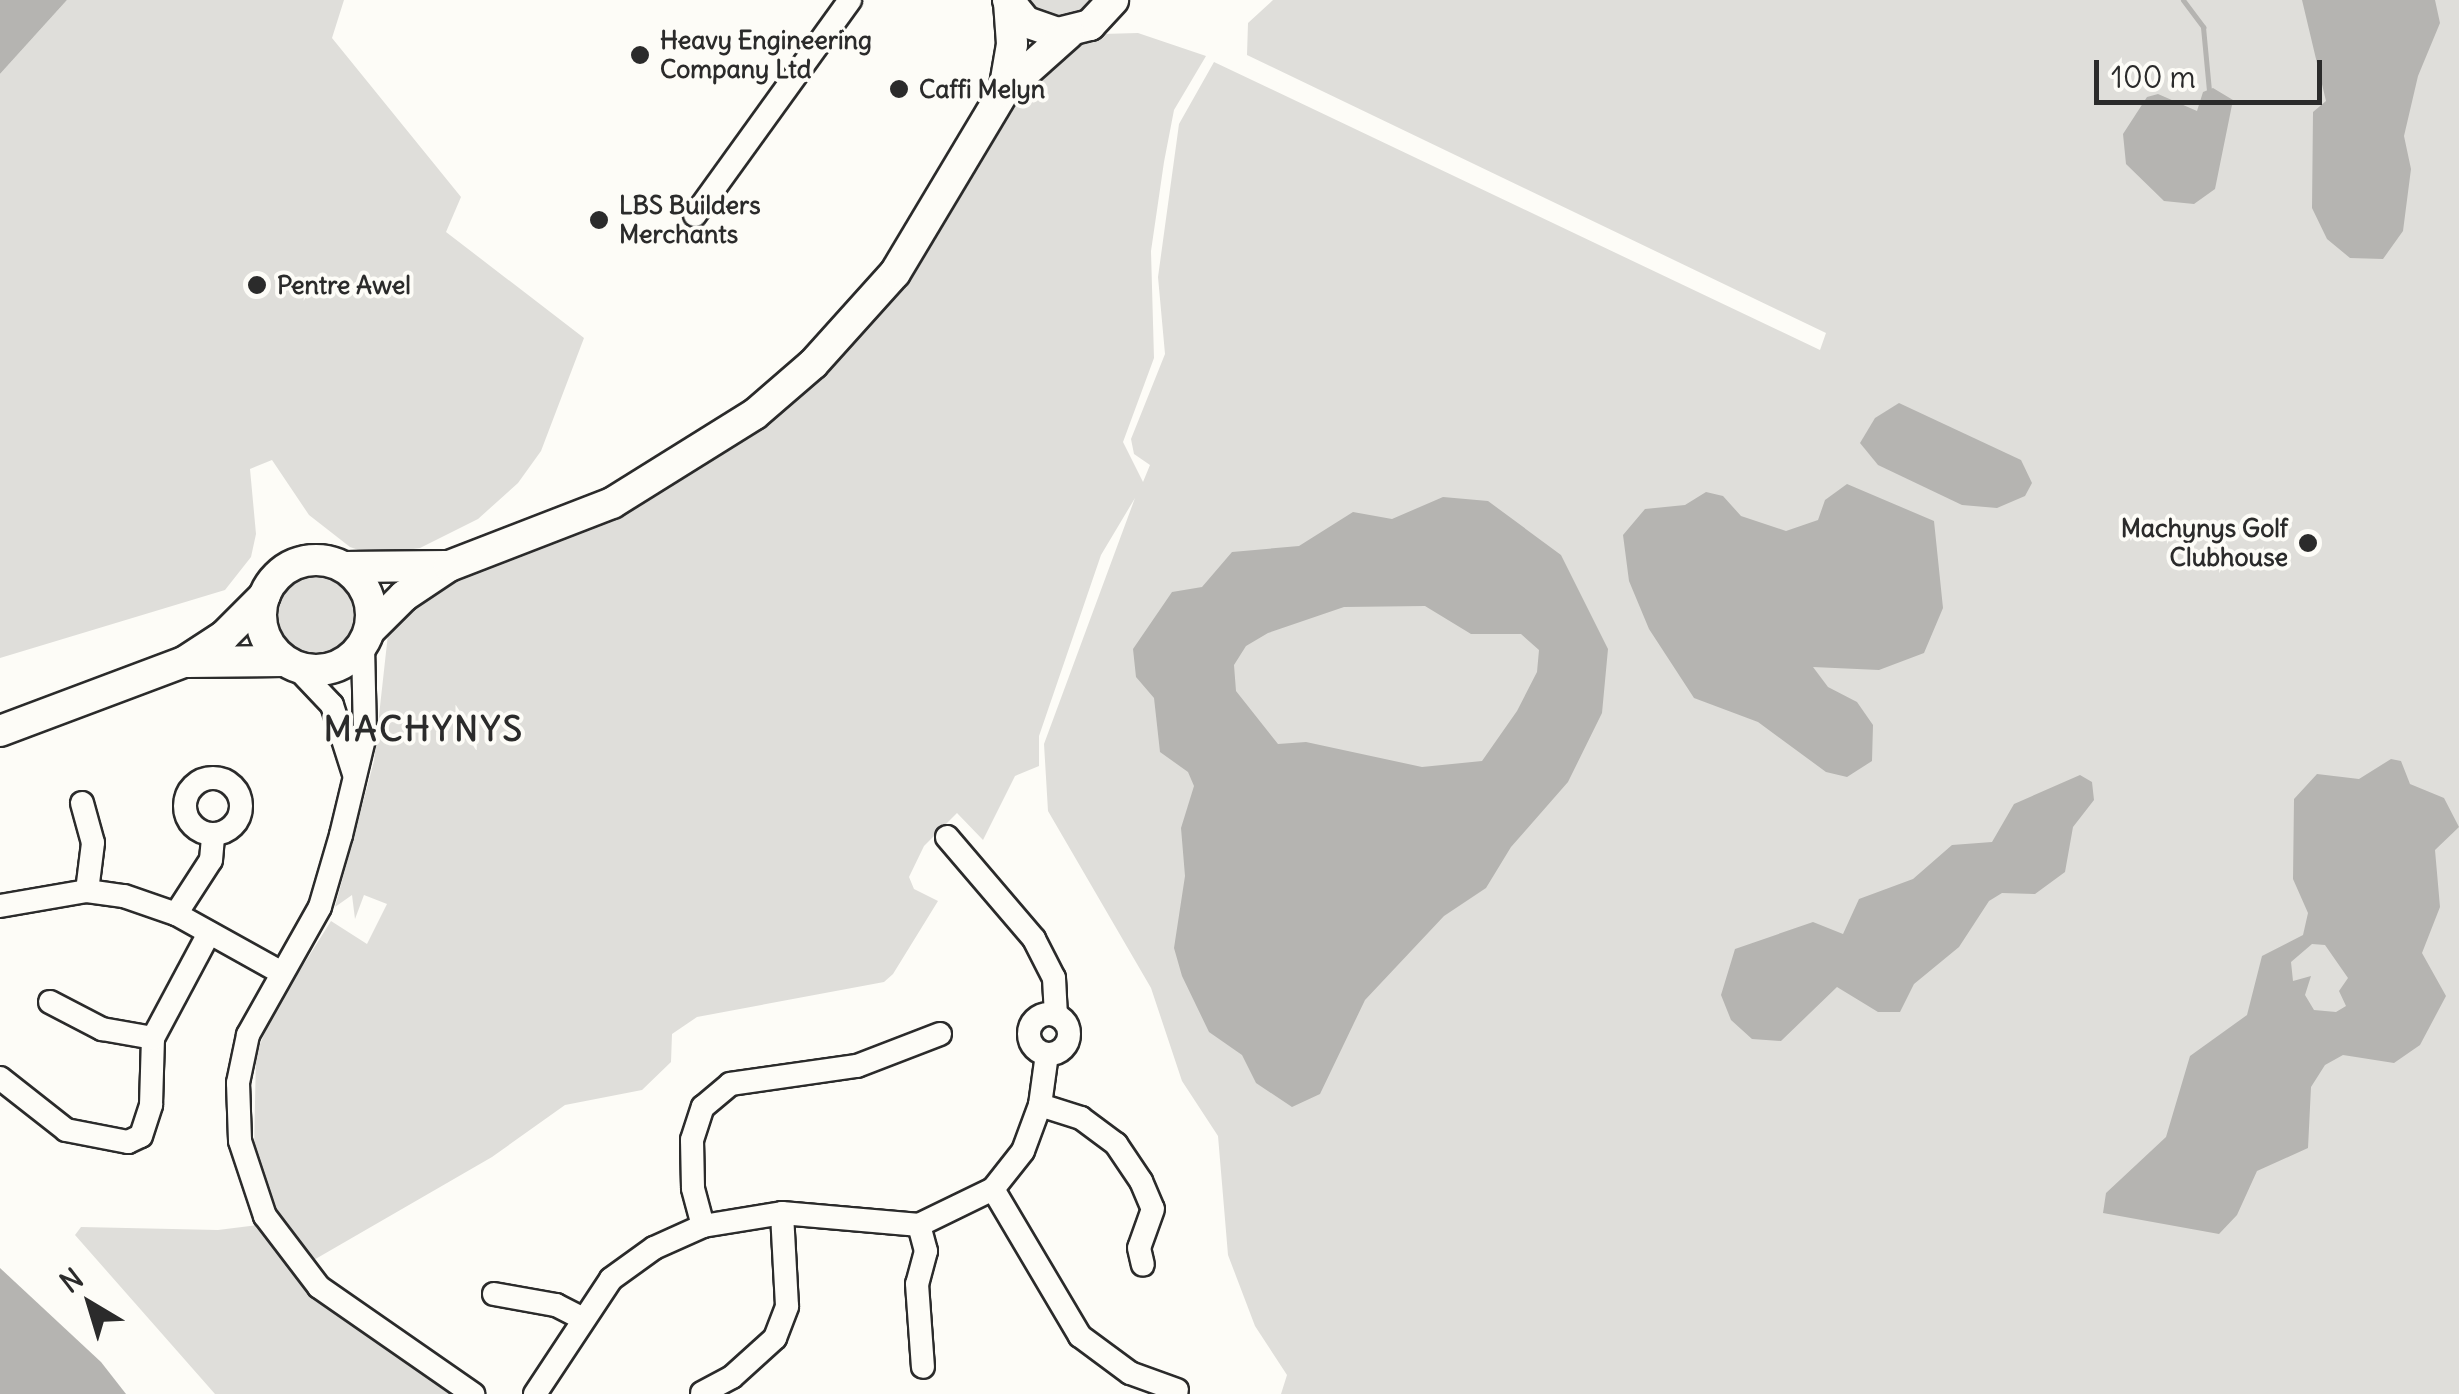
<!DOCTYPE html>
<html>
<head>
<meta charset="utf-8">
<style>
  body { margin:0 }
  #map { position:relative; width:2459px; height:1394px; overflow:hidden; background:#fdfcf7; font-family:Delius,sans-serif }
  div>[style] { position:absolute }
  .green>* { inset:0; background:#dfdeda }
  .round { border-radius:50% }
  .water>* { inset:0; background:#b5b4b1 }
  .stream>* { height:5px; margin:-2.5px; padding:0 2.5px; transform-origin:2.5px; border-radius:2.5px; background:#b5b4b1 }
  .roads { filter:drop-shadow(2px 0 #2b2b2b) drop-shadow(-2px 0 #2b2b2b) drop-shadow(0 2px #2b2b2b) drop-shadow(0 -2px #2b2b2b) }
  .minor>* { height:22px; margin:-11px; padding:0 11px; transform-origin:11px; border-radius:11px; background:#fdfcf7 }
  .minor>.ring { margin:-11px; padding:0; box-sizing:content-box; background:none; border:22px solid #fdfcf7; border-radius:50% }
  .major>* { height:30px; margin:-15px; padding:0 15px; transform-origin:15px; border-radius:15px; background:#fdfcf7 }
  .major>.ring { margin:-15px; padding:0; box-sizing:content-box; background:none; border:30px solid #fdfcf7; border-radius:50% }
  .dots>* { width:28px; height:28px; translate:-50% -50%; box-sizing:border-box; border:5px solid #fdfcf7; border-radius:50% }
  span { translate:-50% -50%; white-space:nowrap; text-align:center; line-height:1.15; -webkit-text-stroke:8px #fdfcf7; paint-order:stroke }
  .poi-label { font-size:25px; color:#2b2b2b; font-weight:700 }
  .left { translate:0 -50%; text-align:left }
  .right { translate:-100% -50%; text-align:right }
  .district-label { font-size:35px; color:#2b2b2b; font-weight:700; letter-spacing:2.5px }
  .north { position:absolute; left:40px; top:1254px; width:100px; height:100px; -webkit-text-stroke:8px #fdfcf7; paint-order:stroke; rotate:322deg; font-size:28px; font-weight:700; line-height:40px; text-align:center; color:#2b2b2b }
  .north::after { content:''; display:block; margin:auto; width:35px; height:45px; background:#2b2b2b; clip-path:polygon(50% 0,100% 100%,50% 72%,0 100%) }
  .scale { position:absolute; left:2094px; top:60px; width:228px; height:45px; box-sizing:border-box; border:5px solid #2b2b2b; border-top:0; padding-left:12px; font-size:30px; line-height:35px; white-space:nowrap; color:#2b2b2b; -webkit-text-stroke:8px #fdfcf7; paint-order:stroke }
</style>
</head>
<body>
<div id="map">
  <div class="green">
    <div style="clip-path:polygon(67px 0,344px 0,332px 38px,461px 197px,446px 232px,584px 338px,541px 451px,518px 483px,478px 519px,420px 548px,373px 555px,350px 547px,309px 515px,272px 460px,250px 469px,256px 534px,251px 557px,225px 590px,0 658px,0 74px)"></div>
    <div style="clip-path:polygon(1023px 0,1098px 0,1073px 19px,1042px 17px)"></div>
    <div style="clip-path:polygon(1273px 0,2459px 0,2459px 1394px,1281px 1394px,1287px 1375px,1255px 1326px,1228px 1255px,1218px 1136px,1182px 1081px,1151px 988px,1048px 811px,1044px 744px,1135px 498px,1101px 555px,1039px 736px,1039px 766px,1015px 776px,983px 840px,957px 813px,924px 846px,909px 877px,914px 889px,938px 901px,893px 974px,884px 982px,697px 1017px,672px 1034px,671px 1062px,642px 1090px,565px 1105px,492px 1157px,312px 1261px,280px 1216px,254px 1151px,256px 1054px,273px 1013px,331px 921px,367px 944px,387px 904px,364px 895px,355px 919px,352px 895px,335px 907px,374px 761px,388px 634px,427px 590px,606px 516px,896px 289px,942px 225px,1024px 81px,1053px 53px,1102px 34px,1138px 33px,1206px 56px,1174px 110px,1164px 162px,1151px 251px,1154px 358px,1123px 442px,1143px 482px,1150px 465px,1134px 454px,1131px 439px,1165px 354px,1158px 277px,1179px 124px,1214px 62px,1820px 350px,1826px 333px,1247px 55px,1248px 23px)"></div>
    <div class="round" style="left:268px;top:568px;width:96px;height:96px"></div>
    <div style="clip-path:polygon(259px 1225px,463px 1394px,215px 1394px,75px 1235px,81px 1227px,218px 1230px)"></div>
  </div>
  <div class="water">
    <div style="clip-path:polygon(0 0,67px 0,0 74px)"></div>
    <div style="clip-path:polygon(2302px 0,2435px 0,2440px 23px,2418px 76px,2404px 136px,2411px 169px,2403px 231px,2383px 259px,2350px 258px,2327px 239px,2312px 208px,2313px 112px,2326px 101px)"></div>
    <div style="clip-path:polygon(2213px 88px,2233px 100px,2215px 189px,2194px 204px,2164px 201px,2126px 164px,2123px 134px,2147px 97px,2158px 94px,2197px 111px,2203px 92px)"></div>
    <div style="clip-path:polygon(1899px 403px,2021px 460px,2032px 483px,2025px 496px,1997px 508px,1962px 505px,1878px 465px,1860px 443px,1875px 418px)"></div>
    <div style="clip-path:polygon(1847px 484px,1934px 521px,1943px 608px,1924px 653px,1879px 670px,1813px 667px,1828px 687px,1857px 702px,1873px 725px,1872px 761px,1847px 777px,1826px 772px,1758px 722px,1694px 698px,1649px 629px,1629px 581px,1623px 535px,1645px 509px,1685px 505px,1706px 492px,1723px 496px,1741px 516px,1786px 531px,1818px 520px,1825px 500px)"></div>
    <div style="clip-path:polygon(evenodd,1443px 497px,1488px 501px,1561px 555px,1608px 649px,1602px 713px,1568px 782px,1511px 847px,1486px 888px,1444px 916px,1365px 1000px,1320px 1094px,1292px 1107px,1256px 1083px,1242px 1055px,1209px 1032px,1182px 976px,1174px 948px,1185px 876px,1181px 828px,1194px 786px,1188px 772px,1160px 752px,1154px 698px,1136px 677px,1133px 649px,1172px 592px,1202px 587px,1232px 552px,1299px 546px,1353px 512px,1392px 519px,1443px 497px,1425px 606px,1471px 634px,1521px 634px,1539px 650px,1537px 672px,1517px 711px,1482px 761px,1422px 767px,1306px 742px,1278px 744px,1236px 691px,1234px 665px,1246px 646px,1268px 633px,1344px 607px,1425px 606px)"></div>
    <div style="clip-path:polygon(evenodd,2391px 759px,2401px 761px,2410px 784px,2444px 798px,2459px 827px,2435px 850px,2440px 907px,2422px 953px,2446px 996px,2420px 1045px,2394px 1063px,2343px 1055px,2325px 1065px,2311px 1087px,2308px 1148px,2257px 1171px,2237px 1215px,2219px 1234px,2103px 1213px,2106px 1193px,2166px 1137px,2190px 1056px,2247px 1015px,2262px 956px,2303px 935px,2308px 913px,2293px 879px,2294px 799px,2317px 774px,2359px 779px,2391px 759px,2312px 944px,2325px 945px,2348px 978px,2339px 991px,2346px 1006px,2336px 1012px,2314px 1010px,2305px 995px,2311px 976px,2293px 981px,2291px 962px,2312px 944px)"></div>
    <div style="clip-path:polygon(2080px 775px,2092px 782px,2094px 800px,2073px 827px,2065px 872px,2035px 894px,2002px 893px,1989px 901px,1959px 947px,1914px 984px,1900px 1012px,1878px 1012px,1837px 987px,1781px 1041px,1752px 1039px,1731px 1020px,1721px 995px,1735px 949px,1813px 922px,1843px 934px,1859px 899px,1913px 879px,1952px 845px,1992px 842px,2014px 804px)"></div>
    <div style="clip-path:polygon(0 1268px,101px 1362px,126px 1394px,0 1394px)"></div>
  </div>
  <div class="stream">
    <div style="left:2183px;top:0;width:34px;rotate:53deg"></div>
    <div style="left:2203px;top:27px;width:63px;rotate:84.6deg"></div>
  </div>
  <div class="roads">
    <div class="minor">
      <div style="left:695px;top:215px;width:265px;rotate:-54.2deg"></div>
      <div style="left:363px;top:646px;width:89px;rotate:88.7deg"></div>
      <div style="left:365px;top:735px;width:103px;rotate:103.5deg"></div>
      <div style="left:341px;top:835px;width:75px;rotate:106.3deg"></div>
      <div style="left:320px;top:907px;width:147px;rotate:119.4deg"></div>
      <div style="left:248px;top:1035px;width:49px;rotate:101.8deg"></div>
      <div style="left:238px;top:1083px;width:58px;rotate:88deg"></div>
      <div style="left:240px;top:1141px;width:79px;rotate:71.6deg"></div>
      <div style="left:265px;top:1216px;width:89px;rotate:52.7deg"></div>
      <div style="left:319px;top:1287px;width:188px;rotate:34.8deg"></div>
      <div style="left:296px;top:667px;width:52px;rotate:46.5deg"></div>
      <div style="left:332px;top:705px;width:72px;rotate:72.3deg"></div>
      <div class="ring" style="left:185px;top:778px;width:34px;height:34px"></div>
      <div style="left:82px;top:803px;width:41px;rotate:74.6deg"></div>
      <div style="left:93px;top:843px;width:48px;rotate:97.1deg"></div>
      <div style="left:947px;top:837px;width:134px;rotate:49.5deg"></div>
      <div style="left:1034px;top:939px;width:44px;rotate:62.9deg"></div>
      <div style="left:1054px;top:978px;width:37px;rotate:87deg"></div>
      <div style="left:0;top:906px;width:88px;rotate:-9.8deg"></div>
      <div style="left:87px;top:891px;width:37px;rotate:8deg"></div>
      <div style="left:124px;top:896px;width:55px;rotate:19.1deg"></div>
      <div style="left:176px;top:914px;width:119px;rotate:29.1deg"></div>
      <div style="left:176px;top:914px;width:64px;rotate:-57.1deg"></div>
      <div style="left:211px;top:860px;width:24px;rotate:-85deg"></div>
      <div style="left:50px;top:1002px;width:59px;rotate:27.4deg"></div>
      <div style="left:102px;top:1029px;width:52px;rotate:10deg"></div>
      <div class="ring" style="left:1029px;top:1014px;width:18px;height:18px"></div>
      <div style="left:0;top:1078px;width:84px;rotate:38.2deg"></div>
      <div style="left:66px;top:1130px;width:63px;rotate:11deg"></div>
      <div style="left:128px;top:1142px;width:14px;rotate:-25deg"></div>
      <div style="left:141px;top:1136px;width:33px;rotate:-72deg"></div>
      <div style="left:151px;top:1105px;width:67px;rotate:-88.3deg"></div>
      <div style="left:153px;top:1038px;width:119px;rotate:-61.9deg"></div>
      <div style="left:1040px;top:1105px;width:43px;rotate:17.6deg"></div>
      <div style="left:1081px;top:1118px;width:44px;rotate:36.6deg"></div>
      <div style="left:1116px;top:1144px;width:45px;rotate:56deg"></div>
      <div style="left:1141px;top:1181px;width:30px;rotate:67deg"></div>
      <div style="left:1153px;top:1209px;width:41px;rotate:109.7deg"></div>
      <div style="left:1139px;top:1248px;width:17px;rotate:77deg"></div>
      <div style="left:993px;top:1189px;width:171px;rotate:59.4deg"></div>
      <div style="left:1080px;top:1336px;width:62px;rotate:36.5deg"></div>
      <div style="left:1130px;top:1373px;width:50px;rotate:19.9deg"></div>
      <div style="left:919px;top:1225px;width:27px;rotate:75deg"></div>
      <div style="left:926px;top:1251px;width:34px;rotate:105deg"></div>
      <div style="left:917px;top:1284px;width:83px;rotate:85.9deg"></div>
      <div style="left:703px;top:1226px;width:39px;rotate:-105deg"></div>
      <div style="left:693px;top:1188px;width:48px;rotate:-91.2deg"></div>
      <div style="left:692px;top:1140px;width:35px;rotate:-72deg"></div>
      <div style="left:703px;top:1107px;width:35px;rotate:-40deg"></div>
      <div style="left:730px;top:1084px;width:128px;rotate:-8.1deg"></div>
      <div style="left:857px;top:1066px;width:89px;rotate:-21.1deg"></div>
      <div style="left:494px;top:1294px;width:63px;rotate:10.1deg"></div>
      <div style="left:556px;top:1305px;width:28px;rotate:27deg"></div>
      <div style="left:702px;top:1393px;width:34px;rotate:-28deg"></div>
      <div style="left:732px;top:1377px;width:58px;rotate:-42.2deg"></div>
      <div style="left:775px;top:1338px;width:34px;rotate:-69deg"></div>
      <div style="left:787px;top:1306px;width:93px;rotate:-93.1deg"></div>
      <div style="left:535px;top:1394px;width:138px;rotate:-56.5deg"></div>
      <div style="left:611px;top:1279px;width:53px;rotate:-35.8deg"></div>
      <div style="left:654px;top:1248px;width:54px;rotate:-24.2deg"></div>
      <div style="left:703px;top:1226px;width:80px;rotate:-9.3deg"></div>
      <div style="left:782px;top:1213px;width:138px;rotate:5deg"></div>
      <div style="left:919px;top:1225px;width:82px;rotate:-25.9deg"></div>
      <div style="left:993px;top:1189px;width:48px;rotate:-51.7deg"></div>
      <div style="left:1023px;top:1151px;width:49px;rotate:-69.7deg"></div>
      <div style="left:1040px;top:1105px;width:51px;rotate:-82.2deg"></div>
    </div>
    <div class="major">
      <div style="left:1008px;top:0;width:28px;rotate:51deg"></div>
      <div style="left:1026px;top:22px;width:34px;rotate:19deg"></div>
      <div style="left:1058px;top:33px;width:33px;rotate:-14deg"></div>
      <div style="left:1090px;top:25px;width:34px;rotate:-47deg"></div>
      <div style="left:1004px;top:91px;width:48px;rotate:-80.3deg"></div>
      <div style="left:1012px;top:44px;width:42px;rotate:-94.1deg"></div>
      <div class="ring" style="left:261px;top:560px;width:80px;height:80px"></div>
      <div style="left:345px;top:567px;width:101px;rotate:-0.6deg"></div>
      <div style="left:370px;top:630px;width:48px;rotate:-45deg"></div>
      <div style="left:404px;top:596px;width:54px;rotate:-33.7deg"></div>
      <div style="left:449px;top:566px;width:175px;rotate:-21.1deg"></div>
      <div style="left:612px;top:503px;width:168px;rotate:-31.9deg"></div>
      <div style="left:755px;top:414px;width:77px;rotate:-40.8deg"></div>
      <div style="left:813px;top:364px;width:122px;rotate:-48deg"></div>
      <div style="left:895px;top:273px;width:212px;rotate:-59.1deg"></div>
      <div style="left:1004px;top:91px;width:87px;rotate:-41.7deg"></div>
      <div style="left:187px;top:662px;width:97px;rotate:-0.6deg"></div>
      <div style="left:0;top:731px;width:197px;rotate:-20.6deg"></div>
      <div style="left:184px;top:662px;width:48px;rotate:-33deg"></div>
      <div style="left:224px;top:636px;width:58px;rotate:-45deg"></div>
    </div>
  </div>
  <div class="dots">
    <div style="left:640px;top:55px;background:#2b2b2b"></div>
    <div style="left:899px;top:89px;background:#2b2b2b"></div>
    <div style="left:599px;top:220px;background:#2b2b2b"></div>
    <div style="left:257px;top:285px;background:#2b2b2b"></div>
    <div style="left:2308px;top:543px;background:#2b2b2b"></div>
  </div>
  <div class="poi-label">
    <span class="left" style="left:660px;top:55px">Heavy Engineering<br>Company Ltd</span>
    <span class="left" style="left:919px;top:89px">Caffi Melyn</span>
    <span class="left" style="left:619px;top:220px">LBS Builders<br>Merchants</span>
    <span class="left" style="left:277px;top:285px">Pentre Awel</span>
    <span class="right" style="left:2288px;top:543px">Machynys Golf<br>Clubhouse</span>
  </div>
  <div class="district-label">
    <span style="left:424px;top:728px">MACHYNYS</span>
  </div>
  <div class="north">N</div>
  <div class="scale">100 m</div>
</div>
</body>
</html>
